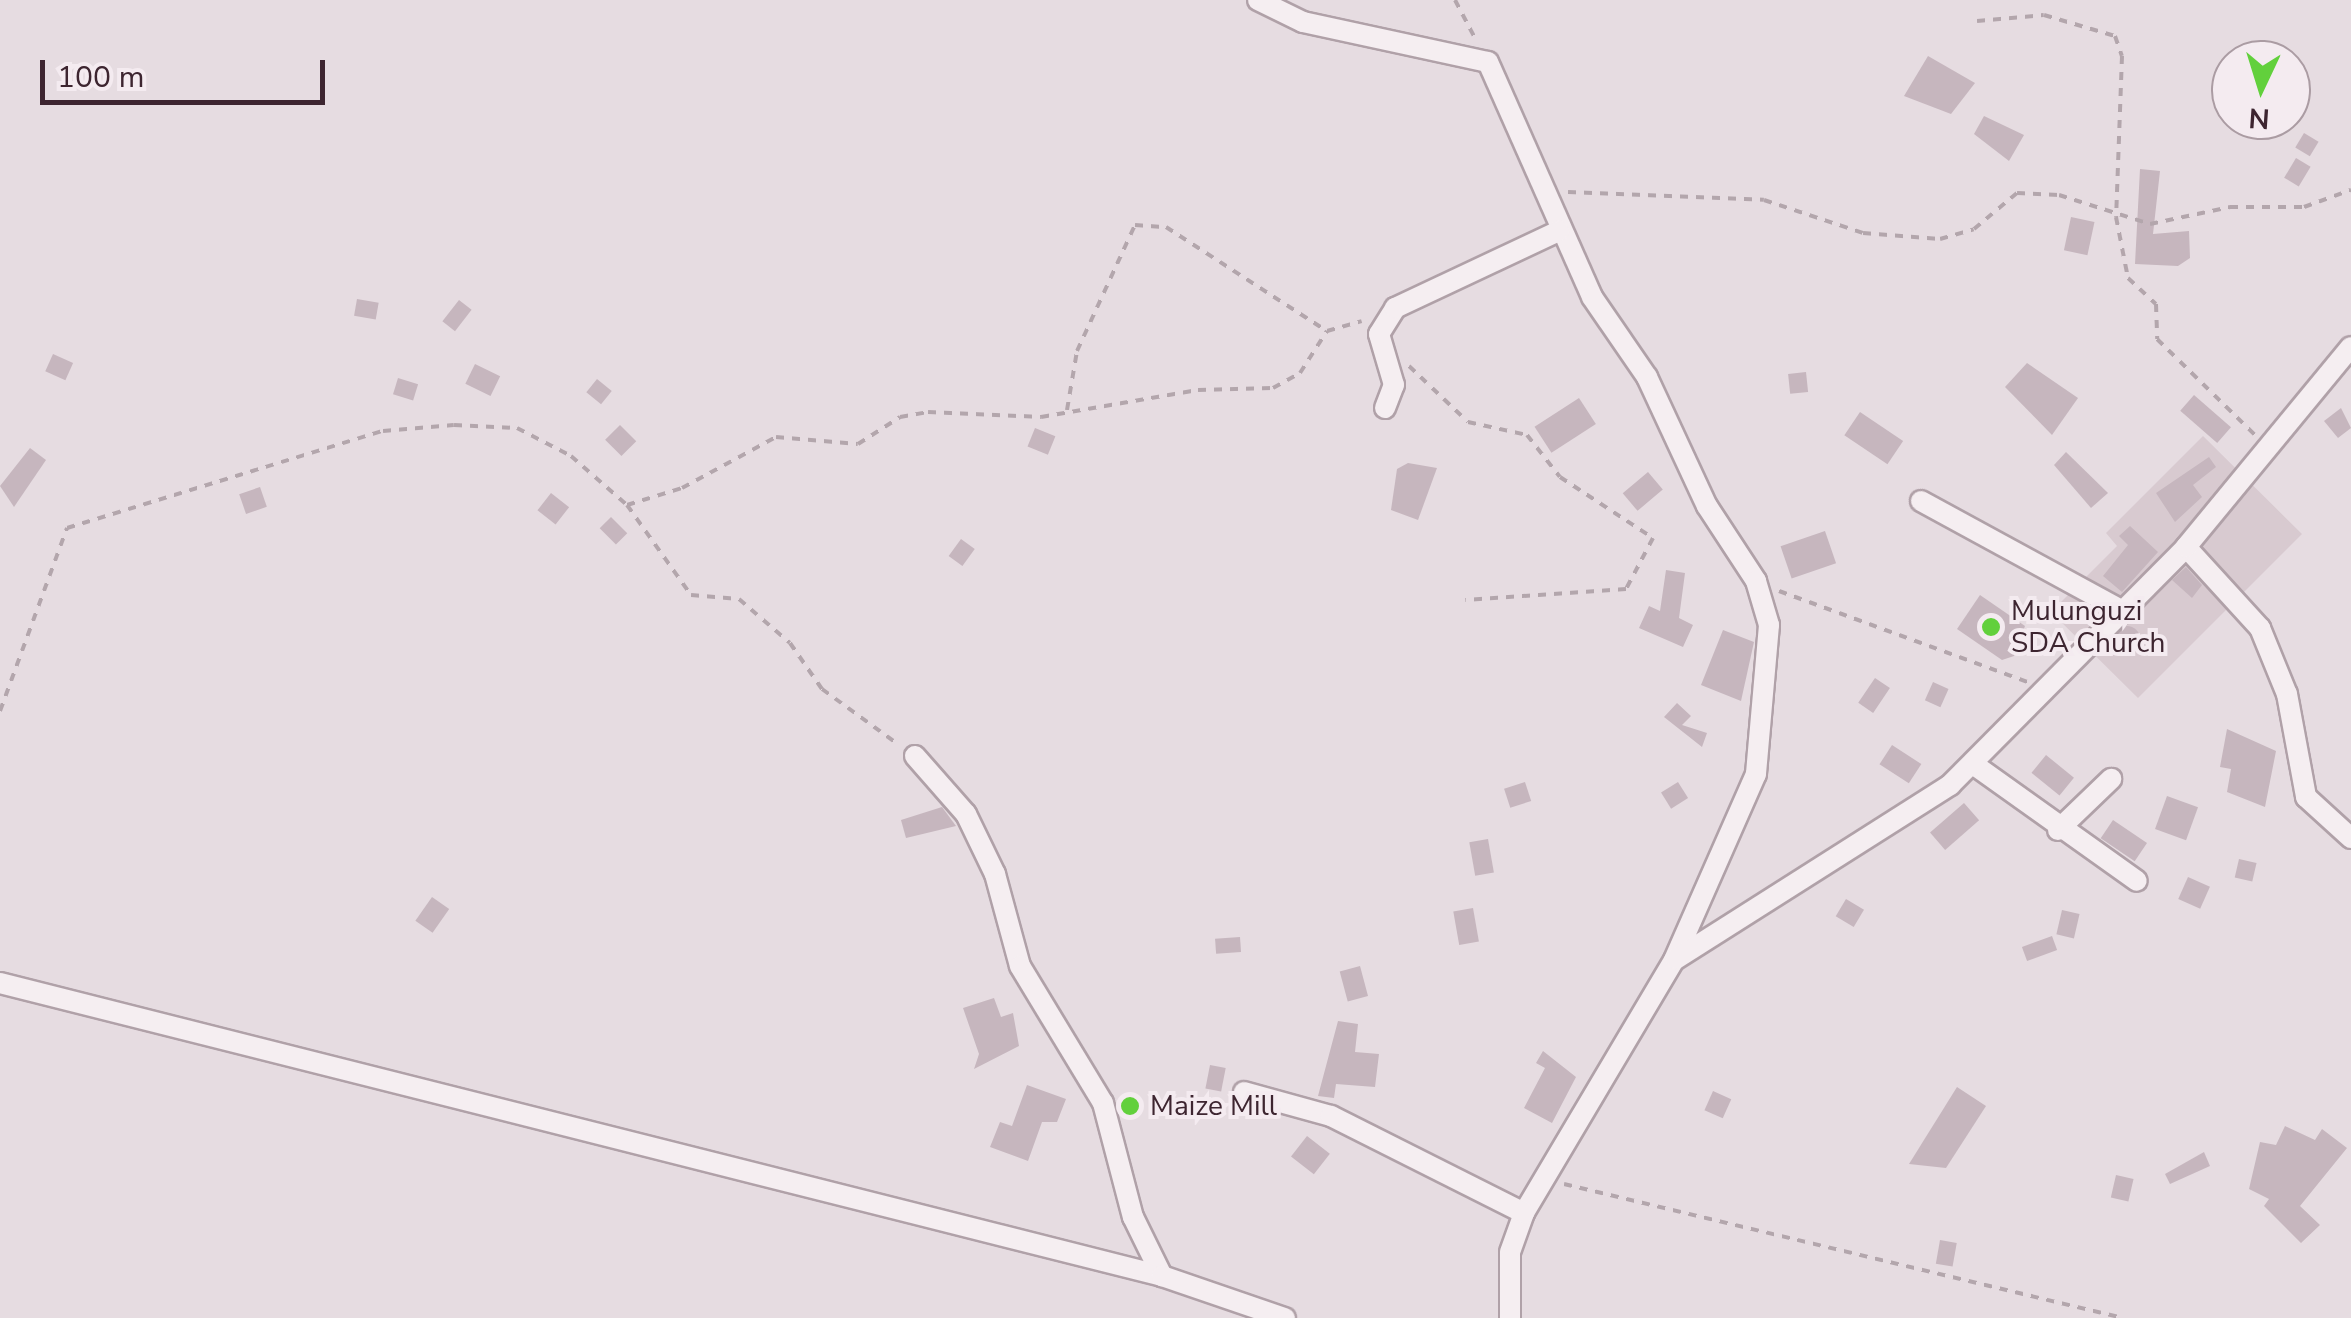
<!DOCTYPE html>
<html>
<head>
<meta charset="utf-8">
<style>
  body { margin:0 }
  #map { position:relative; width:2351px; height:1318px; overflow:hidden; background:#e6dce1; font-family:"Nunito Sans",sans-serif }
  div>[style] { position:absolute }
  .built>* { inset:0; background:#d8cad0 }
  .building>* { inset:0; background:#c6b6be; transform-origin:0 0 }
  .round { border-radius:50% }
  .path>* { height:4px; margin-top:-2px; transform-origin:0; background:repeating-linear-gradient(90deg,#b3a6ac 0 8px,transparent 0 16px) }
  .roads { filter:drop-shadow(2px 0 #b0a1a8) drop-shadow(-2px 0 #b0a1a8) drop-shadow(0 2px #b0a1a8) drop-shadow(0 -2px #b0a1a8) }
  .minor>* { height:20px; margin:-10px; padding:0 10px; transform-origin:10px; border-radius:10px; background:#f5eef1 }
  .dots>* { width:28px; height:28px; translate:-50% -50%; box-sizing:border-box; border:5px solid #f4ebf0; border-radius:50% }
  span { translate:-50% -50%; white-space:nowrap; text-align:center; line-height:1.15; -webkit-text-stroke:8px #f4ebf0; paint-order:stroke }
  .poi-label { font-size:28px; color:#3d2530 }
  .left { translate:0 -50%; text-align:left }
  .north { position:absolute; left:2211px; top:40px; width:100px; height:100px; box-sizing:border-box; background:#f4ebf0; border:2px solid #ab9ca3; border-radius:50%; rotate:184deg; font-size:28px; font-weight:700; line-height:40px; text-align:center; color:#3d2530 }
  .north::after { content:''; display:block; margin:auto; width:35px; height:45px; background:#62d03c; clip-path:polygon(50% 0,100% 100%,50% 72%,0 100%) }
  .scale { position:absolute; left:40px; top:60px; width:285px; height:45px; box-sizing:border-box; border:5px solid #3d2530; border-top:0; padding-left:12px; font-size:30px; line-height:35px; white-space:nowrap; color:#3d2530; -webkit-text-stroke:8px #f4ebf0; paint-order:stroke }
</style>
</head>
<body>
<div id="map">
  <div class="built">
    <div style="clip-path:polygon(2203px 436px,2302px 534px,2138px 698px,2051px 612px,2117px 546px,2106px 533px)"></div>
  </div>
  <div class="building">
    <div style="clip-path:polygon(1928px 56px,1975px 83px,1951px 114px,1904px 96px)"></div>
    <div style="clip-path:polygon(1984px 116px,2024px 135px,2009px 161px,1974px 134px)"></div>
    <div style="left:2304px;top:133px;width:17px;height:17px;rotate:31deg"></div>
    <div style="left:2296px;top:158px;width:17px;height:23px;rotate:31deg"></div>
    <div style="clip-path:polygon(2140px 169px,2160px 171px,2153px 234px,2189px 231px,2190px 258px,2178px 266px,2135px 264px)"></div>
    <div style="left:2071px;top:217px;width:24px;height:34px;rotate:12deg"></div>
    <div style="left:357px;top:299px;width:22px;height:17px;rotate:10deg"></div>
    <div style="left:459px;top:300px;width:16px;height:27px;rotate:38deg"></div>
    <div style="left:53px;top:354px;width:22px;height:19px;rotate:24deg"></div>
    <div style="clip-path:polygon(2027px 363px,2078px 398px,2052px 435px,2005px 387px)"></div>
    <div style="left:475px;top:364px;width:28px;height:22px;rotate:26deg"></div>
    <div style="left:1806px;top:372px;width:20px;height:18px;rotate:84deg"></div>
    <div style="left:398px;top:378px;width:21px;height:17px;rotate:17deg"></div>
    <div style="left:597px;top:379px;width:19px;height:17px;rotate:39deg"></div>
    <div style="left:2194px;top:395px;width:49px;height:21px;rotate:41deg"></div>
    <div style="left:1579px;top:398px;width:31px;height:53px;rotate:57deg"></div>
    <div style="clip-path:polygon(2341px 408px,2351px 428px,2338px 438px,2324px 421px)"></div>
    <div style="left:1860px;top:412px;width:52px;height:28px;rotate:34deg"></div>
    <div style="left:620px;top:425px;width:23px;height:21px;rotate:45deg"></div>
    <div style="left:1035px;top:428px;width:22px;height:20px;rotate:22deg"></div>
    <div style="clip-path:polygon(30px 448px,46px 460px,14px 507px,0 486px)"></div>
    <div style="clip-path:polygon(2066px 452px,2108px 493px,2091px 508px,2054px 465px)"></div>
    <div style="clip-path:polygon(2209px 457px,2216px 467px,2193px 485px,2202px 497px,2175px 522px,2156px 493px)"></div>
    <div style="clip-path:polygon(1408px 463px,1437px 468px,1418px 520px,1391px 510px,1397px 469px)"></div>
    <div style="left:1648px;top:472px;width:23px;height:33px;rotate:50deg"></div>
    <div style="left:260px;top:487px;width:21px;height:22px;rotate:71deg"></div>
    <div style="left:551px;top:493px;width:23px;height:22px;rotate:38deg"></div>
    <div style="left:611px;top:517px;width:23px;height:16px;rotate:45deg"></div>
    <div style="clip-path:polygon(2130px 526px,2158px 552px,2122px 592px,2103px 576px,2128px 545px,2119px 536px)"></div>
    <div style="left:1825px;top:531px;width:34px;height:47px;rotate:71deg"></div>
    <div style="left:961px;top:539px;width:17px;height:21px;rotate:36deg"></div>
    <div style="clip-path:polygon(2186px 567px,2202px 585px,2192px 598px,2172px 580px)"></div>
    <div style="clip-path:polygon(1666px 570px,1685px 573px,1679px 618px,1693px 625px,1683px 647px,1639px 628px,1649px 606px,1660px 611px)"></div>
    <div style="clip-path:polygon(1980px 595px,2025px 626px,2014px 656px,2002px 660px,1957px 629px)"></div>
    <div class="round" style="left:2114px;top:626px;width:26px;height:26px"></div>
    <div style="clip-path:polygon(1723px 630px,1754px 642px,1741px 701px,1701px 685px)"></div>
    <div style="left:1875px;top:678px;width:18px;height:30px;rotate:34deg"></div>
    <div style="left:1933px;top:682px;width:17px;height:20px;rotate:24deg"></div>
    <div style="clip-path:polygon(1677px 703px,1691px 716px,1682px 725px,1707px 733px,1702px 747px,1664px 717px)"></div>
    <div style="clip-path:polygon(2227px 729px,2276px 751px,2265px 807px,2227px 792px,2231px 769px,2220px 767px)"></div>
    <div style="left:1892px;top:745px;width:35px;height:23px;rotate:33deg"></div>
    <div style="left:2046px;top:755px;width:36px;height:23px;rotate:39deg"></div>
    <div style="left:1525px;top:782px;width:20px;height:22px;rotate:72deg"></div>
    <div style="left:1678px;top:782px;width:19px;height:20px;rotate:58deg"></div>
    <div style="left:2167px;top:796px;width:33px;height:35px;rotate:20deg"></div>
    <div style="left:1964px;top:803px;width:23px;height:45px;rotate:49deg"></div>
    <div style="clip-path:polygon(942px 807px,956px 826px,906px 838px,901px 820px)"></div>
    <div style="left:2113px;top:820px;width:41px;height:22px;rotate:34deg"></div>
    <div style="left:1488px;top:839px;width:34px;height:19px;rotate:80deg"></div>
    <div style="left:2239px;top:859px;width:18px;height:19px;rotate:13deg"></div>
    <div style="left:2188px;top:877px;width:24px;height:24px;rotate:24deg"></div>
    <div style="left:432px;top:897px;width:21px;height:29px;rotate:35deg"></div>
    <div style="left:1846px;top:899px;width:21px;height:20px;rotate:31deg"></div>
    <div style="left:1473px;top:908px;width:34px;height:20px;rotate:80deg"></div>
    <div style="left:2062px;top:910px;width:18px;height:25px;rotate:13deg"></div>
    <div style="left:2052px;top:936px;width:15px;height:32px;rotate:70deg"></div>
    <div style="left:1240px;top:937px;width:15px;height:25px;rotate:86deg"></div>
    <div style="left:1360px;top:966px;width:31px;height:21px;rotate:75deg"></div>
    <div style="clip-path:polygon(994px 998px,1001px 1017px,1013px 1013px,1019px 1046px,974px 1069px,979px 1054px,963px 1008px)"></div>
    <div style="clip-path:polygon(1338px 1021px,1358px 1024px,1355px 1052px,1379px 1054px,1375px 1087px,1336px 1084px,1334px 1098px,1318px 1096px)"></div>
    <div style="clip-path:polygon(1543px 1051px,1576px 1077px,1552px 1123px,1524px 1108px,1545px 1068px,1536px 1063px)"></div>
    <div style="left:1210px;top:1065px;width:16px;height:24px;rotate:11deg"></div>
    <div style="clip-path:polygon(1027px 1085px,1066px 1099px,1057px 1122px,1042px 1122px,1028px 1161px,990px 1147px,1000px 1122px,1012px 1126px)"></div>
    <div style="clip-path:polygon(1957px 1087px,1986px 1106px,1946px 1168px,1909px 1164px)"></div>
    <div style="left:1713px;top:1091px;width:20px;height:21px;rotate:24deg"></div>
    <div style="left:1135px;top:1094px;width:20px;height:16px;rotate:72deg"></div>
    <div style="clip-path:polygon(2285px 1126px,2315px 1140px,2322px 1129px,2347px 1148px,2300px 1206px,2320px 1225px,2301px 1243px,2264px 1206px,2269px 1199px,2249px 1189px,2260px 1142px,2276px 1145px)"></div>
    <div style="left:1307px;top:1136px;width:29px;height:26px;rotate:38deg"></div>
    <div style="clip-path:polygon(2204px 1152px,2210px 1166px,2170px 1184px,2165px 1174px)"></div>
    <div style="left:2116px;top:1175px;width:18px;height:23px;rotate:13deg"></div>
    <div style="left:1940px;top:1240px;width:17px;height:24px;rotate:10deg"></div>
  </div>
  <div class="path">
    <div style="left:1455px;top:0;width:45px;rotate:62.3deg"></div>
    <div style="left:1977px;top:21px;width:67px;rotate:-5.1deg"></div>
    <div style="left:2044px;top:15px;width:74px;rotate:16.5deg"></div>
    <div style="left:2115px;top:36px;width:21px;rotate:71deg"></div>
    <div style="left:2122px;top:56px;width:161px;rotate:92.1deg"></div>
    <div style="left:2116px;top:217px;width:62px;rotate:78.9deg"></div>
    <div style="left:2128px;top:278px;width:38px;rotate:43deg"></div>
    <div style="left:2156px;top:304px;width:35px;rotate:88deg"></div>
    <div style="left:2157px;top:339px;width:137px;rotate:44.4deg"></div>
    <div style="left:1568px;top:192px;width:196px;rotate:2.3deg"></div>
    <div style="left:1764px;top:200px;width:104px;rotate:18.4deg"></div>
    <div style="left:1863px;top:233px;width:77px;rotate:4.5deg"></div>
    <div style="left:1940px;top:239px;width:35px;rotate:-16deg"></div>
    <div style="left:1974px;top:229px;width:56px;rotate:-39.9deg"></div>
    <div style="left:2017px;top:193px;width:42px;rotate:2.7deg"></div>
    <div style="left:2059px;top:195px;width:96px;rotate:17.7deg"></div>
    <div style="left:2150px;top:224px;width:82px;rotate:-12deg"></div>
    <div style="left:2230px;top:207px;width:74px"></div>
    <div style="left:2304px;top:207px;width:50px;rotate:-19.9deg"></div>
    <div style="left:1409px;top:366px;width:81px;rotate:43.5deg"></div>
    <div style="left:1468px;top:422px;width:60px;rotate:12.4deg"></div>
    <div style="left:1527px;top:435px;width:53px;rotate:51.8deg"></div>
    <div style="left:1560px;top:477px;width:111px;rotate:33.3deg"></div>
    <div style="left:1653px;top:538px;width:58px;rotate:117.9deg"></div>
    <div style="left:1626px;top:589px;width:161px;rotate:176.1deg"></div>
    <div style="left:1067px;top:410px;width:60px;rotate:-80.4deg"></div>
    <div style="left:1077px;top:351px;width:139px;rotate:-65.3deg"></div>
    <div style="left:1135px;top:225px;width:31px;rotate:4deg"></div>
    <div style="left:1166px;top:227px;width:192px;rotate:32.9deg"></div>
    <div style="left:1327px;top:331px;width:36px;rotate:-16deg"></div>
    <div style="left:627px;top:505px;width:58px;rotate:-17.2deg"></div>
    <div style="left:682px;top:488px;width:107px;rotate:-28.5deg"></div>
    <div style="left:776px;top:437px;width:82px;rotate:4.9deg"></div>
    <div style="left:858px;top:444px;width:50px;rotate:-32.7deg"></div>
    <div style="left:900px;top:417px;width:28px;rotate:-10deg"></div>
    <div style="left:928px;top:412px;width:113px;rotate:2.5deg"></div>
    <div style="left:1041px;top:417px;width:159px;rotate:-9.8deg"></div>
    <div style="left:1198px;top:390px;width:75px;rotate:-1.5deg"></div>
    <div style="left:1273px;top:388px;width:31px;rotate:-29deg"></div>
    <div style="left:1300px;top:373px;width:50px;rotate:-57.3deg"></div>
    <div style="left:1779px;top:591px;width:265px;rotate:20.1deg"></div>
    <div style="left:0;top:711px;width:195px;rotate:-69.9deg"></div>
    <div style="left:67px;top:528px;width:331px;rotate:-17.1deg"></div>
    <div style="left:383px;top:431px;width:71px;rotate:-4.8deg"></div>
    <div style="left:454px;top:425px;width:63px;rotate:2.7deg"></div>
    <div style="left:517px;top:428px;width:61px;rotate:27.4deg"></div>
    <div style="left:571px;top:456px;width:74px;rotate:41.2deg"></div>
    <div style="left:627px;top:505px;width:110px;rotate:54.6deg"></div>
    <div style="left:691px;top:595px;width:48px;rotate:4.8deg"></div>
    <div style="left:739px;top:599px;width:67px;rotate:40.8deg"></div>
    <div style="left:790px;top:643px;width:56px;rotate:55.2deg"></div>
    <div style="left:822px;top:689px;width:95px;rotate:36deg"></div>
    <div style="left:1564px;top:1184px;width:575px;rotate:13.48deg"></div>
  </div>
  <div class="roads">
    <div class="minor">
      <div style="left:1258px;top:0;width:50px;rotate:26.1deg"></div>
      <div style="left:1303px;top:22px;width:189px;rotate:12.2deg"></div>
      <div style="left:1488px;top:62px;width:257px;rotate:66.1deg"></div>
      <div style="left:1592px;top:297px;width:97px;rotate:55.5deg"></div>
      <div style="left:1647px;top:377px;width:142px;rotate:65.1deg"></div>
      <div style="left:1707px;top:506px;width:90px;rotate:56.8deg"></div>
      <div style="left:1756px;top:581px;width:46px;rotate:73.5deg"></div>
      <div style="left:1769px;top:625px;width:150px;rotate:95deg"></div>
      <div style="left:1756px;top:774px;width:203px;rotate:113.8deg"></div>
      <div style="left:1674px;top:960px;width:294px;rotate:120.7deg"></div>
      <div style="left:1524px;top:1213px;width:41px;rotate:109.7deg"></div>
      <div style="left:1510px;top:1252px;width:66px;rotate:90deg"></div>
      <div style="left:1385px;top:408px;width:25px;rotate:-69deg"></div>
      <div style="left:1394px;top:385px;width:53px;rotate:-106.4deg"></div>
      <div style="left:1379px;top:334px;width:31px;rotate:-58deg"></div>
      <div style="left:1395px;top:308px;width:181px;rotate:-25.2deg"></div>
      <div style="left:1921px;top:501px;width:232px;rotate:28.6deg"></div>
      <div style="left:2186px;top:547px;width:110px;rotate:47.6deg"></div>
      <div style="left:2260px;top:628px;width:71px;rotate:67.8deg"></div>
      <div style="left:2287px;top:694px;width:105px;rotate:79.5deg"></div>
      <div style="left:2306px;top:797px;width:61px;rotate:42.3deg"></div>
      <div style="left:915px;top:756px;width:77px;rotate:48.7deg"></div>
      <div style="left:966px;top:814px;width:67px;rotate:64.2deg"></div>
      <div style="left:995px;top:874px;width:95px;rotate:74.8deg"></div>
      <div style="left:1020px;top:966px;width:160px;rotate:58.8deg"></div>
      <div style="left:1103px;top:1103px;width:118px;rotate:75.3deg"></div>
      <div style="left:1133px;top:1217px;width:66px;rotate:63.8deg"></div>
      <div style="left:1973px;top:764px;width:201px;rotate:35.5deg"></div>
      <div style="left:2058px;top:830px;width:74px;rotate:-43.9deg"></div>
      <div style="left:1676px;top:959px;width:325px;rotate:-32.4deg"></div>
      <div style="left:1950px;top:785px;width:335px;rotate:-45.2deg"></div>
      <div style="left:2186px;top:547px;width:259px;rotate:-50.5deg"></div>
      <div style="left:0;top:983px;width:1198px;rotate:14.15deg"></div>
      <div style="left:1162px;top:1276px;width:130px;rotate:18.9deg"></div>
      <div style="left:1244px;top:1092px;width:90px;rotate:15.4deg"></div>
      <div style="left:1331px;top:1116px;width:216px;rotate:26.7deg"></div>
    </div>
  </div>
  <div class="dots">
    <div style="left:1991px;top:627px;background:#62d03c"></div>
    <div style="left:1130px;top:1106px;background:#62d03c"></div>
  </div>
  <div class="poi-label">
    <span class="left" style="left:2011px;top:627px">Mulunguzi<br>SDA Church</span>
    <span class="left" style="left:1150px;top:1106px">Maize Mill</span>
  </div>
  <div class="north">N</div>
  <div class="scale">100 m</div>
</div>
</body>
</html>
